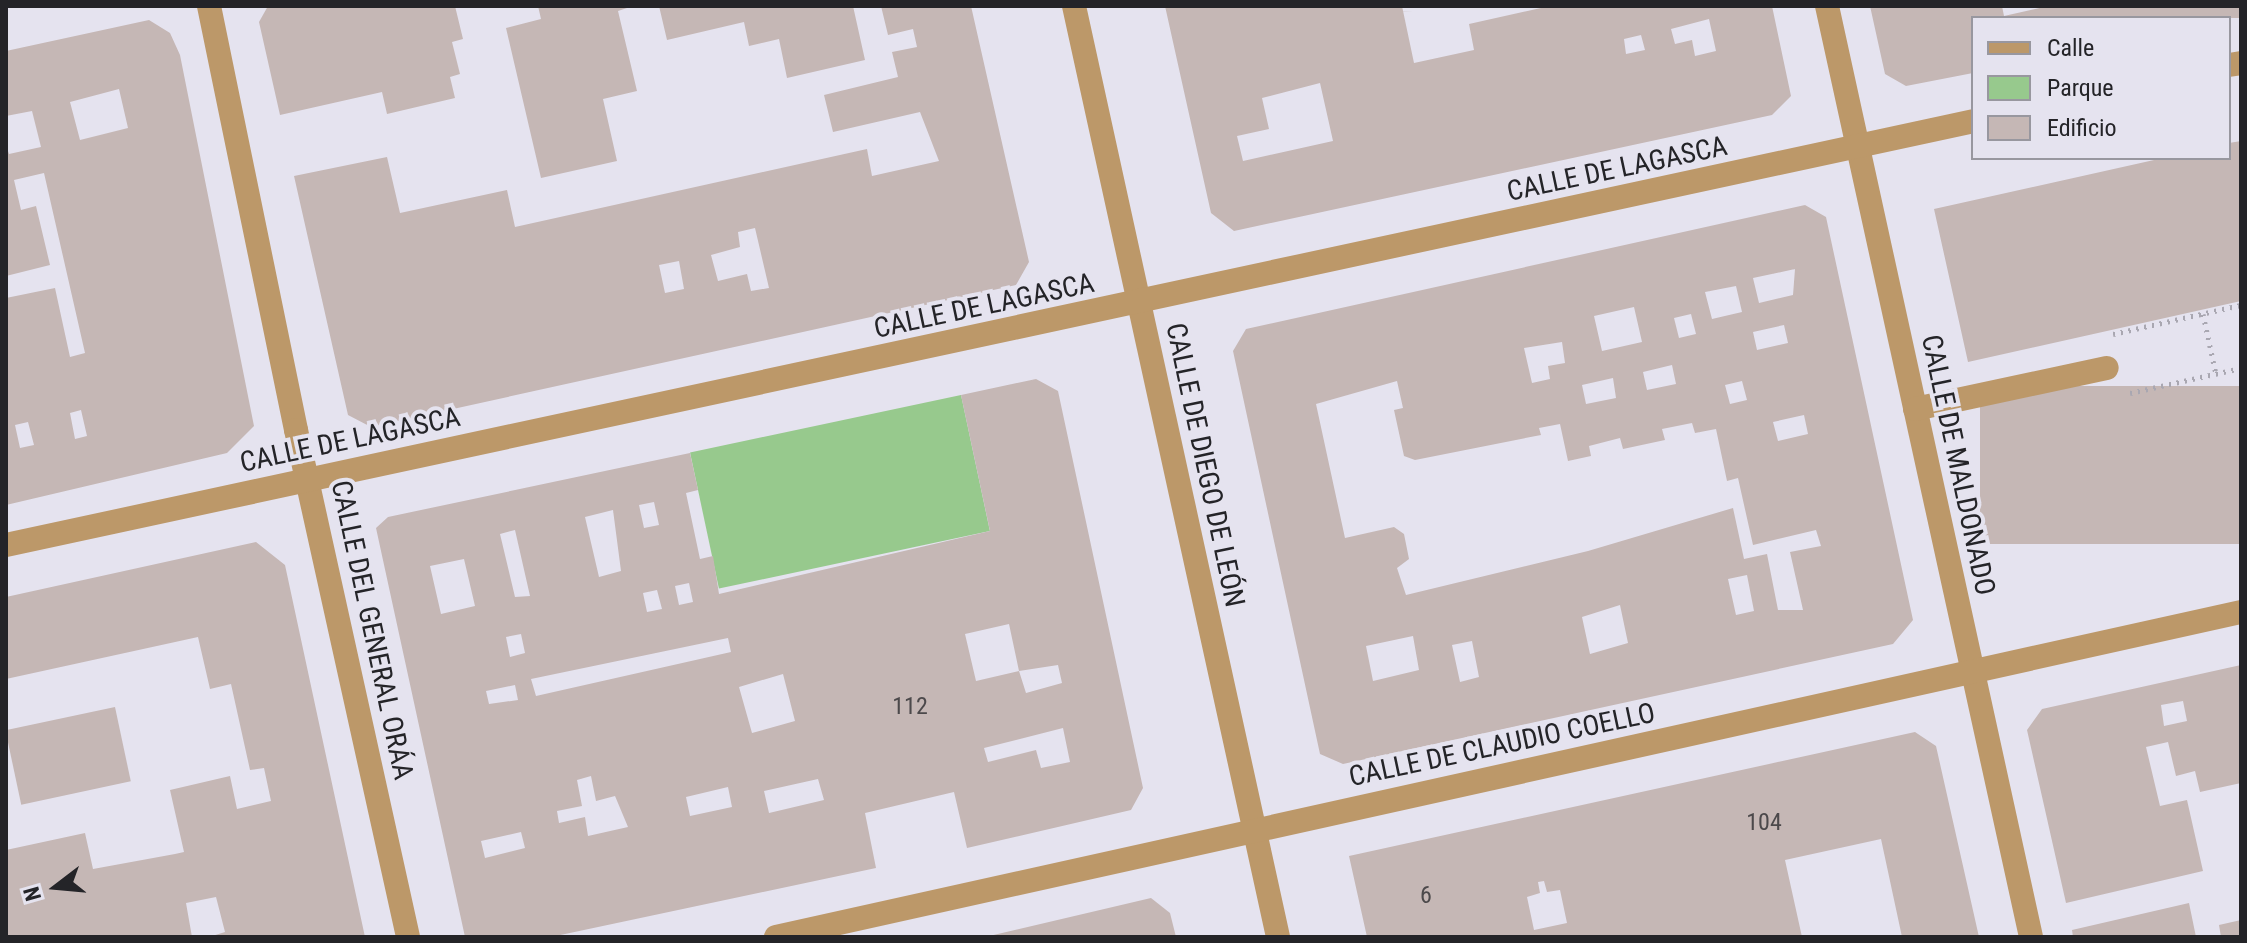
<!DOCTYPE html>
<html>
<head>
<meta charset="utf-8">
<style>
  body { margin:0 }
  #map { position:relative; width:2247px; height:943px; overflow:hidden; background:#e5e3ef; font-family:"Roboto Condensed",sans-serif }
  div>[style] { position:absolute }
  .green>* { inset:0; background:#97c98d; transform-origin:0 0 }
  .building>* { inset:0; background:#c5b7b5; transform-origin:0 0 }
  .path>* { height:5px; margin-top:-2.5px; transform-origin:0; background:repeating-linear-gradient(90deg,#a9a7b1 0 2px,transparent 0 8px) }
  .minor>* { height:24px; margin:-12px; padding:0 12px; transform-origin:12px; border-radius:12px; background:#bc9869 }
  span { translate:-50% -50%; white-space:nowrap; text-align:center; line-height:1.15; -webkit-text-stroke:8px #e5e3ef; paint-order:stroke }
  .number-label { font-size:24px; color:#4c494b }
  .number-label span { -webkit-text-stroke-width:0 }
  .street-label { font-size:28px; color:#242428 }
  .frame { position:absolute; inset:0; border:8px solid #242428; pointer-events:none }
  .legend { position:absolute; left:1971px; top:16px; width:260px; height:144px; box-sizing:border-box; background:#e5e3ef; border:2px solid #98979f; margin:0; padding:10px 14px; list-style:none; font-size:24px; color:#242428 }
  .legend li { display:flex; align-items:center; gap:16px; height:40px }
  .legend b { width:40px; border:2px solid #98979f }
  .north { position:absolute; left:16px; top:847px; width:80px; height:80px; -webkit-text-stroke:6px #e5e3ef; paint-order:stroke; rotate:254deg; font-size:22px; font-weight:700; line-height:32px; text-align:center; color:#242428 }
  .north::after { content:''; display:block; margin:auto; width:28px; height:36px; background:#242428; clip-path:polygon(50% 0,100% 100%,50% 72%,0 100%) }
</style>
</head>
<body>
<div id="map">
  <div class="green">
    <div style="left:961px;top:395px;width:139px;height:277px;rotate:78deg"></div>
  </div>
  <div class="building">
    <div style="clip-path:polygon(268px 6px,455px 6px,463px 39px,452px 42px,460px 74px,450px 77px,455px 98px,387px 114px,382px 92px,280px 115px,259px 22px)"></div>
    <div style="clip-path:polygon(538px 6px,633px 6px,618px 11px,637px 91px,603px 99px,617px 161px,541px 178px,506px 28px,541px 19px)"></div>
    <div style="clip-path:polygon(659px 6px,853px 6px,865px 60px,787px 78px,779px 39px,749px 46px,744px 22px,667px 40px)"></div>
    <div style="clip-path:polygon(evenodd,881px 6px,971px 6px,1029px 262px,1016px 285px,371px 427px,348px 415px,294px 176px,387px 157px,400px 213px,507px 190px,515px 227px,867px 149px,872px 176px,939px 161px,920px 112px,833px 132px,824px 95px,898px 77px,892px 52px,917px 47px,913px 29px,888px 35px,881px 6px,755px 228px,769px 288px,751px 291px,747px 274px,718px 281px,711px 255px,740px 247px,738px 232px,755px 228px,881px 6px,679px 261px,684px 289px,665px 293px,659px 265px,679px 261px)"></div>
    <div style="clip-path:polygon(evenodd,1165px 6px,1402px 6px,1414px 63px,1474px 50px,1469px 24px,1550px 6px,1772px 6px,1791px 96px,1772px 115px,1234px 231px,1211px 213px,1165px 6px,1709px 19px,1716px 51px,1695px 56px,1692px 40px,1675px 44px,1671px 29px,1709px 19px,1165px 6px,1641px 35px,1645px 50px,1626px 54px,1624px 39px,1641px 35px,1165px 6px,1320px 83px,1333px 141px,1243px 161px,1237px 136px,1269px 129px,1262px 98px,1320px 83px)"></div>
    <div style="clip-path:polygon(1870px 6px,2002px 6px,2004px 16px,2048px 6px,2241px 6px,2241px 18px,1973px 18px,1973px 73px,1906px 86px,1885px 74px)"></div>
    <div style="clip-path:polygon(evenodd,149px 20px,170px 33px,180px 55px,254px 426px,227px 453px,6px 505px,6px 298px,55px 288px,70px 357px,85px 353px,44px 173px,14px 180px,21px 210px,36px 206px,50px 265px,6px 276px,6px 145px,9px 154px,41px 147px,32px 111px,6px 116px,6px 51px,149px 20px,119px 89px,128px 128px,80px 140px,70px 102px,119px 89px,149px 20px,81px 410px,87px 436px,75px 439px,70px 413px,81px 410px,149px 20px,28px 422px,34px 445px,20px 448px,15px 425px,28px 422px)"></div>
    <div style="clip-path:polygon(2241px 141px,2241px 301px,1968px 362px,1934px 209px,2163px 158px,2229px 158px,2229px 143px)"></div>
    <div style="clip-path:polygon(evenodd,1805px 205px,1826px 217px,1913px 620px,1893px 644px,1343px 764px,1320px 754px,1233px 351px,1246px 329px,1805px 205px,1795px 269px,1793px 295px,1759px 303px,1753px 278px,1795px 269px,1805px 205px,1736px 286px,1742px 312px,1712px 319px,1705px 292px,1736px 286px,1805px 205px,1634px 307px,1642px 342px,1602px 351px,1594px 316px,1634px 307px,1805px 205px,1691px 314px,1696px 334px,1679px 338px,1674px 318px,1691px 314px,1805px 205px,1784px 325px,1788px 343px,1757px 350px,1753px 332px,1784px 325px,1805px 205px,1562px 342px,1565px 363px,1548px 366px,1550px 379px,1532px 383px,1524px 348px,1562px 342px,1805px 205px,1672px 365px,1676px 384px,1647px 390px,1643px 372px,1672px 365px,1805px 205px,1613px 378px,1616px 398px,1586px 404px,1582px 385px,1613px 378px,1805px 205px,1397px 381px,1403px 408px,1394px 410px,1404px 456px,1415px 460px,1541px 435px,1539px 428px,1560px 424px,1568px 461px,1591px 456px,1589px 446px,1620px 438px,1623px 449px,1665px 440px,1662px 429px,1692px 423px,1695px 433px,1716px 429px,1727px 481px,1738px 478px,1753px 545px,1816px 530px,1821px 546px,1790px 552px,1803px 610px,1778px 610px,1767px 554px,1744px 559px,1733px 508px,1588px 551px,1406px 595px,1397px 568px,1409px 559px,1404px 534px,1394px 527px,1345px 538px,1316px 404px,1397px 381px,1805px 205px,1742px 381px,1747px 400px,1730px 404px,1725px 385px,1742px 381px,1805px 205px,1804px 415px,1808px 434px,1778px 441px,1773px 422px,1804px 415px,1805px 205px,1747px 575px,1754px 611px,1736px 615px,1728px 579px,1747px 575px,1805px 205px,1620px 605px,1628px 643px,1590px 654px,1582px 617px,1620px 605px,1805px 205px,1413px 636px,1419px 670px,1373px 681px,1366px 646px,1413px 636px,1805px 205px,1472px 641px,1479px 677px,1460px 682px,1452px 645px,1472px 641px)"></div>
    <div style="clip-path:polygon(evenodd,1036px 379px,1058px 391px,1143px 788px,1131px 810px,967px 848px,954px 792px,865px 813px,876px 868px,551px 937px,465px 937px,376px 528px,388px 517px,690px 453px,698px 490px,686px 493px,700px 559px,713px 556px,719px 594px,990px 531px,961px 395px,1036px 379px,654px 502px,659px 525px,644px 528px,639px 505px,654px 502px,1036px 379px,613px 510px,621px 571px,599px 577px,585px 517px,613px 510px,1036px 379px,515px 530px,530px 596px,515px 597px,500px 534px,515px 530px,1036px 379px,464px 559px,475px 606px,441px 614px,430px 566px,464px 559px,1036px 379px,689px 583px,693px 602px,679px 605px,675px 586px,689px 583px,1036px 379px,657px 590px,662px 609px,647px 612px,643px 593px,657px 590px,1036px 379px,1009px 624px,1019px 671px,1058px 665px,1062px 683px,1026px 693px,1019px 671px,976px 681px,965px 634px,1009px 624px,1036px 379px,521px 634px,525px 653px,510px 657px,506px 637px,521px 634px,1036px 379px,728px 638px,731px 652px,536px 696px,531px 679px,728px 638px,1036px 379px,783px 674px,795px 721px,752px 733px,739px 687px,783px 674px,1036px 379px,515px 685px,518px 700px,489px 704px,486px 691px,515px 685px,1036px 379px,1063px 728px,1070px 762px,1041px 768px,1036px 750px,988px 762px,984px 748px,1063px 728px,1036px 379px,591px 776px,596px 801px,615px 796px,628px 827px,588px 836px,585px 817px,559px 823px,557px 811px,582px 806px,577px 780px,591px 776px,1036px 379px,818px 779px,824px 800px,769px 813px,764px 791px,818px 779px,1036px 379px,728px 787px,732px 807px,690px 816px,686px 797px,728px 787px,1036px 379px,521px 832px,525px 848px,485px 858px,481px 841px,521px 832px)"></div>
    <div style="left:2241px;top:386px;width:158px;height:261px;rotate:90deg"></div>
    <div style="clip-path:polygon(256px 542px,285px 565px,365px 937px,209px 937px,225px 932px,216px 897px,186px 903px,192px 937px,6px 937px,6px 850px,85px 833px,93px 869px,175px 854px,184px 852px,170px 790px,230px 776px,237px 809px,271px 801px,264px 768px,250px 770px,231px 684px,210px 689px,198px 637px,6px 679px,6px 597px)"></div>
    <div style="clip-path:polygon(evenodd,2241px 665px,2241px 783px,2200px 792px,2195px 771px,2176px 776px,2168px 742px,2146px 747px,2160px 806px,2187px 800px,2203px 871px,2066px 903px,2027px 730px,2042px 709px,2241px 665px,2183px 701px,2187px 721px,2164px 726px,2161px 705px,2183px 701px)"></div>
    <div style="left:115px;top:707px;width:76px;height:112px;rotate:78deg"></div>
    <div style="clip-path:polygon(evenodd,1915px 732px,1936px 746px,1979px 937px,1902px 937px,1881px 839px,1785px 860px,1802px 937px,1367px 937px,1349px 856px,1915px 732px,1544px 881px,1547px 892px,1560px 890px,1567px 923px,1534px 930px,1527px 897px,1540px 893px,1538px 882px,1544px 881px)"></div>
    <div style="clip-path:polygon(1151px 898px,1170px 913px,1176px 937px,985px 937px)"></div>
    <div style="clip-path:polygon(2189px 903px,2196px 937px,2073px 937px,2072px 930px)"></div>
    <div style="clip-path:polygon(2241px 920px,2241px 937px,2221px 937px,2219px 925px)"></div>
  </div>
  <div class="path">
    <div style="left:2203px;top:314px;width:61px;rotate:77.8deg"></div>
    <div style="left:2113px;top:334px;width:131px;rotate:-12.8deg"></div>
    <div style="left:2130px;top:393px;width:114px;rotate:-12.7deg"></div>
  </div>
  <div class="minor">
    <div style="left:209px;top:6px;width:433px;rotate:78.4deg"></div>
    <div style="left:296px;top:430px;width:519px;rotate:77.54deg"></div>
    <div style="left:1074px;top:6px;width:953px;rotate:77.64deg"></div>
    <div style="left:1827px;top:6px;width:953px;rotate:77.64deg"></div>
    <div style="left:2229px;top:65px;width:12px;rotate:-9deg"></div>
    <div style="left:1915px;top:409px;width:196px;rotate:-12.1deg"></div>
    <div style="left:6px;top:545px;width:2012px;rotate:-12.16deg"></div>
    <div style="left:776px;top:937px;width:1501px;rotate:-12.51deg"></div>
  </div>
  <div class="number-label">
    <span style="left:910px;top:707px">112</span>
    <span style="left:1764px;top:823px">104</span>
    <span style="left:1426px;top:896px">6</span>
  </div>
  <div class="street-label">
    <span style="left:1617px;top:169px;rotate:-12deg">CALLE DE LAGASCA</span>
    <span style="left:984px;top:306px;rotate:-12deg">CALLE DE LAGASCA</span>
    <span style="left:350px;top:440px;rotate:-12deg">CALLE DE LAGASCA</span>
    <span style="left:1205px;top:465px;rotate:78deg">CALLE DE DIEGO DE LEÓN</span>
    <span style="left:1958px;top:465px;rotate:78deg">CALLE DE MALDONADO</span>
    <span style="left:372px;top:630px;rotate:78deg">CALLE DEL GENERAL ORÁA</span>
    <span style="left:1502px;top:745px;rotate:-12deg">CALLE DE CLAUDIO COELLO</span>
  </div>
  <div class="frame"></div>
  <ul class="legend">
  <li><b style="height:10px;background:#bc9869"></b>Calle</li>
  <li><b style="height:22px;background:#97c98d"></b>Parque</li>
  <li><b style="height:22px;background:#c5b7b5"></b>Edificio</li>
  </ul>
  <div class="north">N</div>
</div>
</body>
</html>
